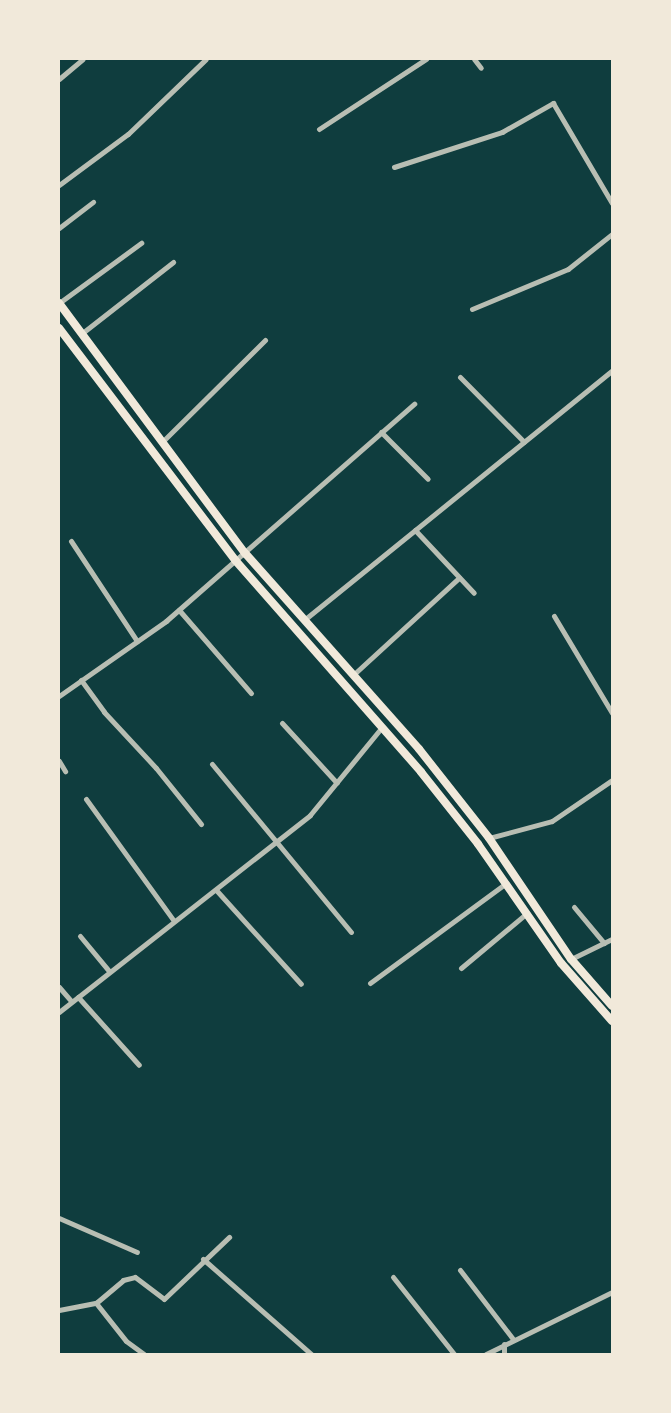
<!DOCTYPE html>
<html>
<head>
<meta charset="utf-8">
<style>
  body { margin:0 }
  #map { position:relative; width:671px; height:1413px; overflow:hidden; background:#0f3d3e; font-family:"Roboto Condensed",sans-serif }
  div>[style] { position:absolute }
  .minor>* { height:5px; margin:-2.5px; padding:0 2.5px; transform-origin:2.5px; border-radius:2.5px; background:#b8beb3 }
  .secondary>* { height:8px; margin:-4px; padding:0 4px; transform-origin:4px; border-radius:4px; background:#f1e9da }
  span { translate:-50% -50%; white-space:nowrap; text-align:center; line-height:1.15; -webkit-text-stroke:4px #f1e9da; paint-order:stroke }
  .frame { position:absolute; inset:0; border:60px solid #f1e9da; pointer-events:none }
</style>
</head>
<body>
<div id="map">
  <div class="minor">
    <div style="left:474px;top:59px;width:11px;rotate:52deg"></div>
    <div style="left:59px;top:79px;width:31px;rotate:-40deg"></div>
    <div style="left:319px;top:129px;width:128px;rotate:-33.2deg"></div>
    <div style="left:394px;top:167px;width:114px;rotate:-18deg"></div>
    <div style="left:502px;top:132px;width:59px;rotate:-29.6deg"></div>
    <div style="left:553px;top:103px;width:116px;rotate:59.5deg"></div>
    <div style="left:59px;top:185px;width:86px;rotate:-36.5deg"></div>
    <div style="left:128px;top:134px;width:108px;rotate:-43.9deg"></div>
    <div style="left:59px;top:228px;width:43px;rotate:-37.4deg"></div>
    <div style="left:59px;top:303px;width:102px;rotate:-36.2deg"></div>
    <div style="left:472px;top:309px;width:104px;rotate:-22.6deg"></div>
    <div style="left:568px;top:269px;width:56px;rotate:-38.5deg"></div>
    <div style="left:81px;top:334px;width:117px;rotate:-38deg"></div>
    <div style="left:460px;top:377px;width:91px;rotate:45.4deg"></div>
    <div style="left:381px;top:432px;width:66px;rotate:45deg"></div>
    <div style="left:162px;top:442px;width:145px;rotate:-44.7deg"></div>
    <div style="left:415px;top:530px;width:86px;rotate:46.9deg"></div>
    <div style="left:71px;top:541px;width:120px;rotate:56.6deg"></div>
    <div style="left:179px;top:610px;width:110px;rotate:49.1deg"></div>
    <div style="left:554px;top:616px;width:113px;rotate:59.1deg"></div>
    <div style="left:304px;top:620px;width:396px;rotate:-39deg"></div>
    <div style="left:353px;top:675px;width:144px;rotate:-42.5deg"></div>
    <div style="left:81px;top:680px;width:39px;rotate:54deg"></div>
    <div style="left:104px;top:712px;width:76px;rotate:47.1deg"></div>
    <div style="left:156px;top:768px;width:72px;rotate:51.2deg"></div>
    <div style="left:59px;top:696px;width:131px;rotate:-35deg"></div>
    <div style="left:166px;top:621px;width:330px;rotate:-41.2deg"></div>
    <div style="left:282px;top:723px;width:81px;rotate:47.5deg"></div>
    <div style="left:59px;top:761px;width:12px;rotate:59deg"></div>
    <div style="left:212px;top:764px;width:218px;rotate:50.4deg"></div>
    <div style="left:86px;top:799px;width:150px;rotate:54.2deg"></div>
    <div style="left:489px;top:838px;width:65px;rotate:-15.1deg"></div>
    <div style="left:552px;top:821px;width:73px;rotate:-34.3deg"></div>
    <div style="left:217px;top:891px;width:125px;rotate:47.9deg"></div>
    <div style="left:574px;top:907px;width:47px;rotate:50.2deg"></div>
    <div style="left:80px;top:936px;width:45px;rotate:50.4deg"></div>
    <div style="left:571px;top:959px;width:46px;rotate:-26deg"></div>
    <div style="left:461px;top:968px;width:86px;rotate:-39.8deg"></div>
    <div style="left:370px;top:983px;width:169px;rotate:-36.3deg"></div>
    <div style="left:59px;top:987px;width:18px;rotate:49deg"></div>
    <div style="left:78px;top:997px;width:91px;rotate:48.1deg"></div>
    <div style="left:59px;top:1012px;width:319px;rotate:-38.1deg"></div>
    <div style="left:310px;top:815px;width:114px;rotate:-50.7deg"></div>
    <div style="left:59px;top:1218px;width:85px;rotate:23.6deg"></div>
    <div style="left:203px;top:1259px;width:144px;rotate:41.3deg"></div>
    <div style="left:460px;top:1270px;width:87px;rotate:52.5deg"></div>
    <div style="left:393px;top:1277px;width:98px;rotate:51.6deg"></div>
    <div style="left:96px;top:1303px;width:48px;rotate:51.7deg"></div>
    <div style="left:126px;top:1341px;width:22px;rotate:36deg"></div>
    <div style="left:59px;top:1310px;width:38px;rotate:-11deg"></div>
    <div style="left:96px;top:1303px;width:35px;rotate:-40deg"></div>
    <div style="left:123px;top:1280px;width:12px;rotate:-14deg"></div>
    <div style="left:135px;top:1277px;width:36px;rotate:37deg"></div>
    <div style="left:164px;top:1299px;width:90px;rotate:-43.6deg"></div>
    <div style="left:504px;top:1344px;width:10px;rotate:90deg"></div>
    <div style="left:486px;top:1354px;width:140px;rotate:-26.2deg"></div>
  </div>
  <div class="secondary">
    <div style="left:59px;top:303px;width:312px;rotate:53.4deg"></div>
    <div style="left:245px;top:553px;width:262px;rotate:48.4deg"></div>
    <div style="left:419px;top:749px;width:113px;rotate:51.8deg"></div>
    <div style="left:489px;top:838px;width:146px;rotate:55.9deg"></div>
    <div style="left:571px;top:959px;width:62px;rotate:48.9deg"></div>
    <div style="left:59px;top:328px;width:291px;rotate:52.8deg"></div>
    <div style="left:235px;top:560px;width:282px;rotate:48.7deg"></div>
    <div style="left:421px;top:772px;width:92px;rotate:51.6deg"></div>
    <div style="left:478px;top:844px;width:145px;rotate:55.1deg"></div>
    <div style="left:561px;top:963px;width:77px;rotate:48.7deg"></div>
  </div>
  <div class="frame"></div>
</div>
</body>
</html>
